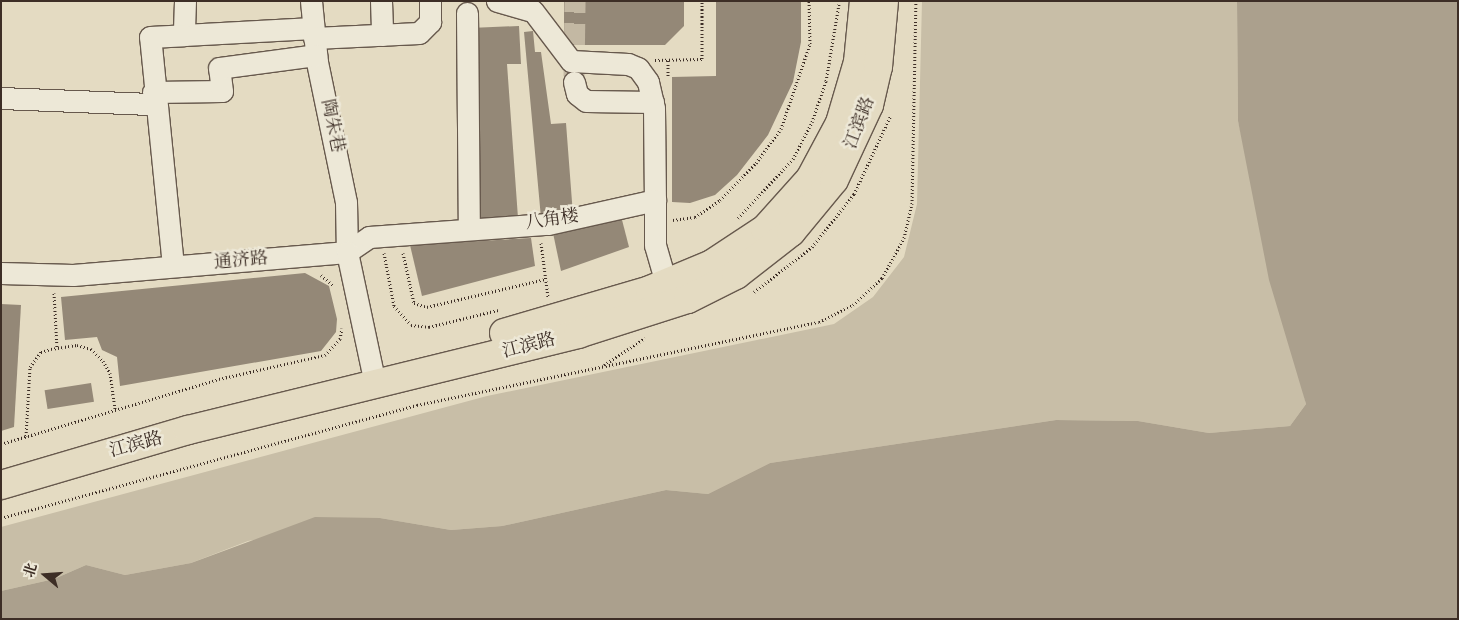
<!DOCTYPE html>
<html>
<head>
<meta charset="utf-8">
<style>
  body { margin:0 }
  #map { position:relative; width:1459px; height:620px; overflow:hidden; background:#e4dbc2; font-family:"IM FELL DW Pica","Noto Serif SC",serif }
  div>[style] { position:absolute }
  .green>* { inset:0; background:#c8bea7 }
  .water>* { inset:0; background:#aba08d }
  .building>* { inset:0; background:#948877; transform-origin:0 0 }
  .minor-tunnel>* { height:21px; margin-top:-10.5px; transform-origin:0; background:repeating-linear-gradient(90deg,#c3b8a3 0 21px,transparent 0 32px) }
  .path>* { height:3px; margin-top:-1.5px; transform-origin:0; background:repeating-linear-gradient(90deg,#3d2e26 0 1px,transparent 0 3.5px) }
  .roads { filter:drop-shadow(1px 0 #67594d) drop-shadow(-1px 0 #67594d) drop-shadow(0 1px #67594d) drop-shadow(0 -1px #67594d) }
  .minor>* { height:21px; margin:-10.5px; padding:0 10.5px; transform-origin:10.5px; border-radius:10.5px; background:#ede8d7 }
  .major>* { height:28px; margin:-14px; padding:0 14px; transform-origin:14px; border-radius:14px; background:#e4dbc2 }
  span { translate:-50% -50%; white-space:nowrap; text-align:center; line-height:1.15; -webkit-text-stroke:5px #ede8d7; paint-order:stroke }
  .street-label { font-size:18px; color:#3d2e26 }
  .frame { position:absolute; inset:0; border:2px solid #3d2e26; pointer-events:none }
  .north { position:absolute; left:20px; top:550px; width:50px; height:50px; -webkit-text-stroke:4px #ede8d7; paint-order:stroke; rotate:288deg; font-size:14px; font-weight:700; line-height:20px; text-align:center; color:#3d2e26 }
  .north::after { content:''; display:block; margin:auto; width:18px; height:22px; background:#3d2e26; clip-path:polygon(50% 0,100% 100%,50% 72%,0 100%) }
</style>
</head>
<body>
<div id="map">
  <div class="green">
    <div style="clip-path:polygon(922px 1px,1237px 1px,1238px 121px,1306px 404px,1290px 426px,1209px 433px,1138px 421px,1056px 420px,770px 463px,708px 494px,666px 490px,502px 526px,451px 530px,380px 518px,248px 541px,191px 563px,125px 575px,86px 565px,54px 579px,1px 591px,1px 527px,487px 396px,834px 324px,873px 297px,904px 257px,917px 204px)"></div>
  </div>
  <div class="water">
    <div style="clip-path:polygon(1237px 1px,1458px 1px,1458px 619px,1px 619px,1px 591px,54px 579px,86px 565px,125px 575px,191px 563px,315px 517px,380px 518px,451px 530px,502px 526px,666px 490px,708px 494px,770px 463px,1056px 420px,1138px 421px,1209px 433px,1290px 426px,1306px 404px,1269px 280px,1238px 121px)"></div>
  </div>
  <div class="building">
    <div style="clip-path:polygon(564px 1px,684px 1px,684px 26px,665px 45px,564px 45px)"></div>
    <div style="clip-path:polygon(716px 1px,801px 1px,801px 42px,793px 82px,768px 135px,737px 175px,715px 195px,690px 203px,672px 202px,672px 77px,716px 76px)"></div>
    <div style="clip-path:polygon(519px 26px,521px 64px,507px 64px,518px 218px,476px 220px,470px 28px)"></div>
    <div style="clip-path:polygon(533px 31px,535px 52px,541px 52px,551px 124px,566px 123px,573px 215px,541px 218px,524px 32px)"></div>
    <div style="clip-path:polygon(621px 216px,629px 247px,561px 271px,553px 233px)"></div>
    <div style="clip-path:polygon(531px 238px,535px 266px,422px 296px,410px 245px)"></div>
    <div style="clip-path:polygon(305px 273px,329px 286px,337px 319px,336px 332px,321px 351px,120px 386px,117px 357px,102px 350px,97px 337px,65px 340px,61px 297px)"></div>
    <div style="clip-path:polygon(1px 304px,21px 305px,14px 427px,1px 431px)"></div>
    <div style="left:91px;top:383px;width:19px;height:47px;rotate:81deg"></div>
  </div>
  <div class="minor-tunnel">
    <div style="left:574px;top:76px;width:75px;rotate:-89.2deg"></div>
  </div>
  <div class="path">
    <div style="left:655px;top:60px;width:47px;rotate:-1.2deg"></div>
    <div style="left:702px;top:59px;width:58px;rotate:-90deg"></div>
    <div style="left:668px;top:76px;width:17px;rotate:-90deg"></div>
    <div style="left:738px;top:218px;width:81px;rotate:-47deg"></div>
    <div style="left:793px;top:159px;width:42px;rotate:-62.8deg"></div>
    <div style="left:812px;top:122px;width:43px;rotate:-71.1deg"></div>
    <div style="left:826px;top:81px;width:78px;rotate:-80.4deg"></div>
    <div style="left:673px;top:220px;width:22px;rotate:-8deg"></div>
    <div style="left:695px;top:217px;width:30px;rotate:-34deg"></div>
    <div style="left:720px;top:200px;width:52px;rotate:-45.8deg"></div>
    <div style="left:756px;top:163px;width:42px;rotate:-53.7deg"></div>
    <div style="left:781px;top:129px;width:90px;rotate:-71.2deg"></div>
    <div style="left:810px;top:44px;width:43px;rotate:-91.3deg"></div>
    <div style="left:541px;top:243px;width:54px;rotate:82.6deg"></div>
    <div style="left:384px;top:253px;width:54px;rotate:79.3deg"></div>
    <div style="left:394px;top:306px;width:25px;rotate:48deg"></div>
    <div style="left:411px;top:325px;width:18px;rotate:6deg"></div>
    <div style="left:429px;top:327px;width:71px;rotate:-13.8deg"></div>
    <div style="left:403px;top:253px;width:51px;rotate:77.6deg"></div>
    <div style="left:414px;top:303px;width:14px;rotate:17deg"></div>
    <div style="left:427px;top:307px;width:121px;rotate:-13.3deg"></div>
    <div style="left:321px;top:275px;width:16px;rotate:40deg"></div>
    <div style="left:754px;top:292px;width:73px;rotate:-37.8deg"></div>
    <div style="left:812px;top:247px;width:68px;rotate:-51.6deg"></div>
    <div style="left:854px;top:194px;width:87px;rotate:-64.9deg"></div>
    <div style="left:54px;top:293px;width:55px;rotate:86.9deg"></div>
    <div style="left:604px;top:365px;width:49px;rotate:-33.4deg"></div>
    <div style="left:26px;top:436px;width:69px;rotate:-86.7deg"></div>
    <div style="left:30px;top:367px;width:19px;rotate:-54deg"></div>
    <div style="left:41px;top:352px;width:10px;rotate:-17deg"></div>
    <div style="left:51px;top:349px;width:26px;rotate:-9deg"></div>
    <div style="left:77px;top:345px;width:15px;rotate:16deg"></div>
    <div style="left:91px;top:349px;width:17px;rotate:45deg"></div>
    <div style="left:103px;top:361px;width:14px;rotate:60deg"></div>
    <div style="left:110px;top:373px;width:36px;rotate:82deg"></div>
    <div style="left:1px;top:444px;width:227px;rotate:-16.6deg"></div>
    <div style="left:219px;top:379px;width:109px;rotate:-12.8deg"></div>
    <div style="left:325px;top:355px;width:22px;rotate:-47deg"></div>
    <div style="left:340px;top:339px;width:11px;rotate:-80deg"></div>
    <div style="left:1px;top:518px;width:431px;rotate:-15.2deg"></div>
    <div style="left:417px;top:405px;width:410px;rotate:-11.7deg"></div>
    <div style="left:819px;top:322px;width:38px;rotate:-27deg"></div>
    <div style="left:853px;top:305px;width:40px;rotate:-43deg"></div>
    <div style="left:882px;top:278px;width:46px;rotate:-61.2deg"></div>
    <div style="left:904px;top:238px;width:35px;rotate:-77deg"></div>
    <div style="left:912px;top:204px;width:203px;rotate:-88.9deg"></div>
  </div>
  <div class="roads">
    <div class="minor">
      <div style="left:185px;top:1px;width:34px;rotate:92deg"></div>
      <div style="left:184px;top:35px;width:129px;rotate:-3.1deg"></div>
      <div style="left:311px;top:1px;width:61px;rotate:84.4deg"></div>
      <div style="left:317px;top:62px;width:143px;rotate:78.3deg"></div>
      <div style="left:346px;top:202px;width:50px;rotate:88.9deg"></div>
      <div style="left:381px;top:1px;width:34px;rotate:88deg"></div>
      <div style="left:497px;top:1px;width:37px;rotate:16deg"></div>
      <div style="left:533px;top:11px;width:63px;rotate:52.8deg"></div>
      <div style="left:571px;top:61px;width:57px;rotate:3deg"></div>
      <div style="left:628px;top:64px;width:11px;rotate:22deg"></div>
      <div style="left:638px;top:68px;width:17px;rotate:54deg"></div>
      <div style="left:648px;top:82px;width:27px;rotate:77deg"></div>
      <div style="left:654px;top:108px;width:92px;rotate:89.4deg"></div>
      <div style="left:467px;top:13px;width:216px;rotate:89.5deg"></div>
      <div style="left:314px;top:38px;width:105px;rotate:-2.7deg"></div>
      <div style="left:419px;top:33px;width:16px;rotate:-45deg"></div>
      <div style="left:430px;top:22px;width:21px;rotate:-90deg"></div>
      <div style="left:574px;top:82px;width:12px;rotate:76deg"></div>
      <div style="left:577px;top:94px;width:11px;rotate:38deg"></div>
      <div style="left:586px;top:101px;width:67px;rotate:0.9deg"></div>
      <div style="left:153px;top:92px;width:69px;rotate:-0.8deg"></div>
      <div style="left:222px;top:91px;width:23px;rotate:-97deg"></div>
      <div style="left:219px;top:68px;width:98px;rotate:-7.6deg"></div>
      <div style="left:1px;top:98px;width:152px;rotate:2.3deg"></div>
      <div style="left:347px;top:252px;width:27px;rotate:-34deg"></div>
      <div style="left:369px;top:237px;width:179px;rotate:-4.2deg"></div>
      <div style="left:548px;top:224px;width:110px;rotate:-12.6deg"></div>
      <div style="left:655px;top:200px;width:45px;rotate:90deg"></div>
      <div style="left:655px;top:245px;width:54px;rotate:73.9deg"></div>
      <div style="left:173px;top:266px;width:230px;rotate:-95.7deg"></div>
      <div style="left:150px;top:37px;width:34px;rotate:-3deg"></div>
      <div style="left:1px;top:273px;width:72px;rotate:1.6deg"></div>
      <div style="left:73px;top:275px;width:275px;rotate:-4.8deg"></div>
      <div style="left:347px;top:252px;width:135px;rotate:78deg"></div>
    </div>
    <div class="major">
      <div style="left:504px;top:333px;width:152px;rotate:-16.4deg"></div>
      <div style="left:650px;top:290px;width:67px;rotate:-22.8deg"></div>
      <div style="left:712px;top:264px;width:64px;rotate:-33.4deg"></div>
      <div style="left:765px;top:229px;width:67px;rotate:-48deg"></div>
      <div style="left:810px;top:179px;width:64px;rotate:-61.8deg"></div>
      <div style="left:840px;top:123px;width:64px;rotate:-73.6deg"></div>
      <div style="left:858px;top:62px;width:61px;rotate:-84.4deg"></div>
      <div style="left:1px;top:485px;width:195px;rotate:-16.4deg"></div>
      <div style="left:188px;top:430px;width:402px;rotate:-13.8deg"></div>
      <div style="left:578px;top:334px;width:115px;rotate:-17.7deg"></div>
      <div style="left:688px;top:299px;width:54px;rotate:-26.6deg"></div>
      <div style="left:736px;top:275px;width:70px;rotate:-38deg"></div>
      <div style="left:791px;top:232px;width:67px;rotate:-50.4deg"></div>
      <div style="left:834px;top:180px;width:83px;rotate:-65deg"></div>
      <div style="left:869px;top:105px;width:39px;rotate:-77deg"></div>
      <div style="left:878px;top:67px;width:66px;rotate:-84.8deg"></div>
    </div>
  </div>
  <div class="street-label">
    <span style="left:860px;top:123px;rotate:-69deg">江滨路</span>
    <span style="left:332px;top:126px;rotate:78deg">陶朱巷</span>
    <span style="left:552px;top:220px;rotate:-8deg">八角楼</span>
    <span style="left:241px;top:261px;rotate:-5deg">通济路</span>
    <span style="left:529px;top:346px;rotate:-14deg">江滨路</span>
    <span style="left:136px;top:445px;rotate:-15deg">江滨路</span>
  </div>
  <div class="frame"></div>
  <div class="north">北</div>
</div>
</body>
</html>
